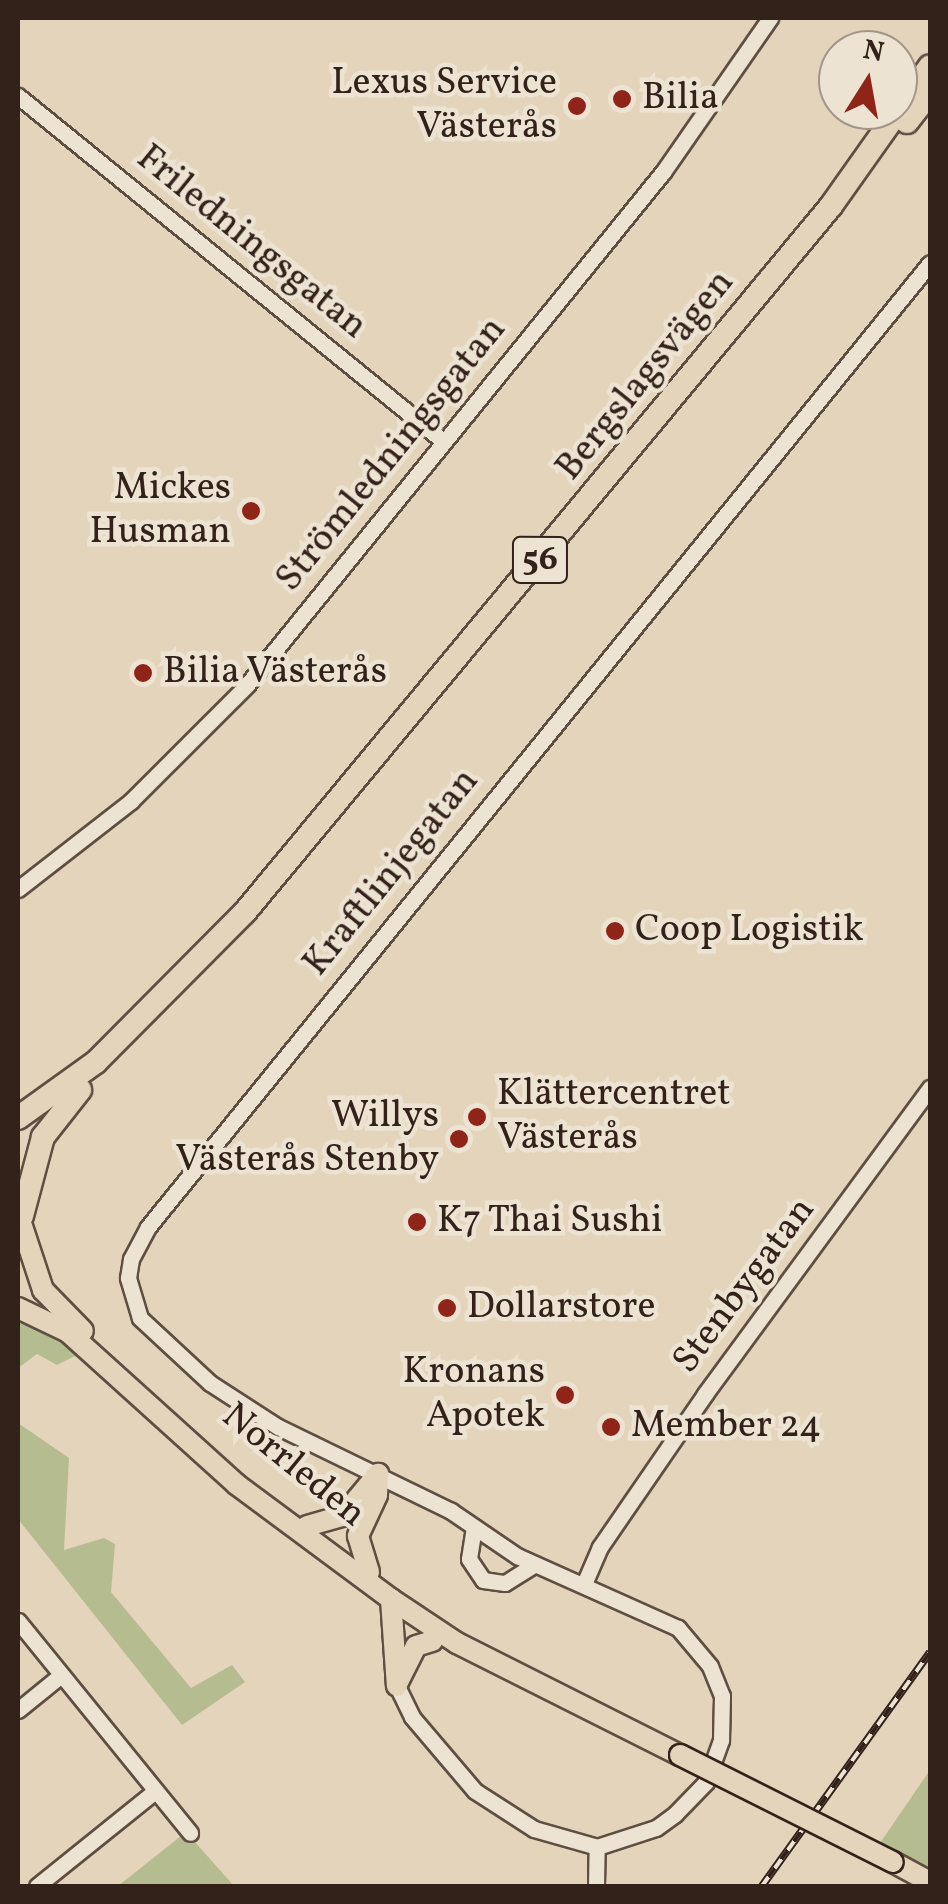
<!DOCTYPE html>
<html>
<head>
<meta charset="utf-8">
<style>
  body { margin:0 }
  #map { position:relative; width:948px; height:1904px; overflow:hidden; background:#e3d4bb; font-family:Vollkorn,serif }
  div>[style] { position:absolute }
  .green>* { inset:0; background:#b5bc8f }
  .roads { filter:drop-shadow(2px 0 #5f4e42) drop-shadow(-2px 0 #5f4e42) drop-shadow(0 2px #5f4e42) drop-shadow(0 -2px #5f4e42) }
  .minor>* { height:15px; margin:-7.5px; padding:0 7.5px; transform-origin:7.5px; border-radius:7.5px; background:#ede3d3 }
  .major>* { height:20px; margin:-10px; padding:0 10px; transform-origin:10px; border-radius:10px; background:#e3d4bb }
  .highway>* { height:22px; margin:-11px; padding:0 11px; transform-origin:11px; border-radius:11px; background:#e3d4bb }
  .rail>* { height:8px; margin-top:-4px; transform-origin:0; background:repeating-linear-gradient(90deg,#ede3d3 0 11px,#332219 0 22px); box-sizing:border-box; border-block:2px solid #332219 }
  .bridges { filter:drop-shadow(2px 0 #332219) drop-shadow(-2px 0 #332219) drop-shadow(0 2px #332219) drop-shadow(0 -2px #332219) }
  .major-bridge>* { height:20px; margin:-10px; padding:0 10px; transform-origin:10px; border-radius:10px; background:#e3d4bb }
  .dots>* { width:28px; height:28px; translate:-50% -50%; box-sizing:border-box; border:5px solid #ede3d3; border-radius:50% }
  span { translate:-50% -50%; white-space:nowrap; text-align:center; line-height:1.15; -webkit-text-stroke:9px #ede3d3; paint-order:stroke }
  .shield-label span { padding:2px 8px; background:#ede3d3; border:2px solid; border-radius:8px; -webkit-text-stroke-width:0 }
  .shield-label { font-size:35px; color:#332219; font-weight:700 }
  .poi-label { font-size:38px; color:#332219 }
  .right { translate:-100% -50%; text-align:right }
  .left { translate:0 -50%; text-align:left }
  .street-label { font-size:38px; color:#332219 }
  .frame { position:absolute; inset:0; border:20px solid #332219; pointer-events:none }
  .north { position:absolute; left:818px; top:30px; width:100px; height:100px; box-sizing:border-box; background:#ede3d3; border:2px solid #a39689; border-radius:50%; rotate:11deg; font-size:28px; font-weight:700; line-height:40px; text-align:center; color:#332219 }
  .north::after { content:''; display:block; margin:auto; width:35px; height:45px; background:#8f2418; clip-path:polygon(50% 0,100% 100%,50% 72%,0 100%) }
</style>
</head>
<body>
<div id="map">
  <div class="green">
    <div style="clip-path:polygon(18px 1316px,38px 1322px,79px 1354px,57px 1365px,37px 1354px,18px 1368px)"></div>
    <div style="clip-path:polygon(18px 1423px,69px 1458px,64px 1550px,104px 1538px,115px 1544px,111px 1592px,191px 1688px,232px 1665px,245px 1682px,182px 1725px,18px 1519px)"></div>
    <div style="clip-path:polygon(930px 1770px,930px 1872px,878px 1846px)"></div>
    <div style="clip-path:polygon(186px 1832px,234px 1886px,118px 1886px)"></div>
  </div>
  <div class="roads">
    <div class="minor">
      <div style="left:18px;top:96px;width:547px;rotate:39.07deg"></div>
      <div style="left:18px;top:889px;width:143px;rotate:-37.9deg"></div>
      <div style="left:131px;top:801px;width:163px;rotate:-45deg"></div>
      <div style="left:246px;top:686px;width:662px;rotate:-50.95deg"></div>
      <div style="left:663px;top:172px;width:188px;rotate:-55.2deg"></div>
      <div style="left:474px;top:1527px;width:32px;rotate:99deg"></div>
      <div style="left:469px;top:1559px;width:25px;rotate:56deg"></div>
      <div style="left:483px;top:1580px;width:22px;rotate:8deg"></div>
      <div style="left:505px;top:1583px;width:34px;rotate:-32deg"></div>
      <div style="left:584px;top:1584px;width:40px;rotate:-66.6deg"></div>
      <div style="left:600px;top:1547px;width:186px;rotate:-55.5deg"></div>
      <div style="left:705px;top:1394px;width:380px;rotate:-53.7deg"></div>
      <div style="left:18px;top:1621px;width:273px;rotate:50.9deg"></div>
      <div style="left:397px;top:1686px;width:34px;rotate:64deg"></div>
      <div style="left:412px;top:1717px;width:97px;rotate:49.6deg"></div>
      <div style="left:475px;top:1791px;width:70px;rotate:32.8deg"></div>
      <div style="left:534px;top:1829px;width:66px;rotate:15.9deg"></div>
      <div style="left:597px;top:1847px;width:62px;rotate:-17.9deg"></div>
      <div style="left:656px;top:1828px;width:24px;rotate:-36deg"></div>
      <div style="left:675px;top:1814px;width:45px;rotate:-45.9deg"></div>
      <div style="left:706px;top:1782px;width:45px;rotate:-70.3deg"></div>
      <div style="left:721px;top:1740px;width:44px;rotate:-88.7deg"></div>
      <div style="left:722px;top:1696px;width:32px;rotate:-112deg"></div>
      <div style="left:710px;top:1666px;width:50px;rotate:-130.1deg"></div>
      <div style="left:678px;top:1628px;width:176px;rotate:-155.9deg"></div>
      <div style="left:517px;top:1556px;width:80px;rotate:-145.7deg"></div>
      <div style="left:451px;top:1511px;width:192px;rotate:-154.1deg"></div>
      <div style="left:278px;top:1427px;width:81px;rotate:-147.1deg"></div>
      <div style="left:210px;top:1383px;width:96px;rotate:-137.1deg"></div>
      <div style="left:140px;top:1318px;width:42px;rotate:-106.7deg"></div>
      <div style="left:128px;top:1278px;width:19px;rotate:-81deg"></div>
      <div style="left:131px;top:1259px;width:36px;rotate:-62deg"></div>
      <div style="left:148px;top:1227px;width:1241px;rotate:-50.95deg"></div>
      <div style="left:18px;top:1710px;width:55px;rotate:-39.1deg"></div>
      <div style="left:37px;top:1886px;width:151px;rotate:-38.8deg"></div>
      <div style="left:596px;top:1886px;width:39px;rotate:-89deg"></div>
    </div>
    <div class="major">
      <div style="left:21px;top:1223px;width:71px;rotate:71.8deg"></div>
      <div style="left:43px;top:1290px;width:57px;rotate:45.7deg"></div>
      <div style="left:18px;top:1308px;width:55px;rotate:25.6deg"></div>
      <div style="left:68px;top:1332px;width:227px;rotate:42.1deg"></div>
      <div style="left:236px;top:1484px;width:193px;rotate:36.6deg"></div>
      <div style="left:391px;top:1599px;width:79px;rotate:33.7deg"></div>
      <div style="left:457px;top:1643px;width:250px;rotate:26.7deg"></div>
      <div style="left:307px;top:1526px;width:37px;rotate:-16deg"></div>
      <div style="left:343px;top:1516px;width:55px;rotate:-50.2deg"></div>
      <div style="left:369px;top:1572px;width:38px;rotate:-107deg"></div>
      <div style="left:358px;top:1536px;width:45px;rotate:-65.1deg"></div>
      <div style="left:377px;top:1495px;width:21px;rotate:-87deg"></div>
      <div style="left:391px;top:1599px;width:87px;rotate:86.1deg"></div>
      <div style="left:397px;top:1684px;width:42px;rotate:-63.4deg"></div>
      <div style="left:416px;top:1646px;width:17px;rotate:-17deg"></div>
      <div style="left:893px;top:1862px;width:42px;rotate:28.4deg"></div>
    </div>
    <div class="highway">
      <div style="left:907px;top:122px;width:37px;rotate:-52deg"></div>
      <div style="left:18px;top:1118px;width:96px;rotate:-35.7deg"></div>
      <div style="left:96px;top:1062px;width:211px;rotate:-45.2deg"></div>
      <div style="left:245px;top:912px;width:918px;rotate:-50.31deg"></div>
      <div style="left:831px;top:206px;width:171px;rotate:-54.7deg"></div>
      <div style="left:22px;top:1216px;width:82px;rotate:-75.1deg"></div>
      <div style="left:43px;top:1137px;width:60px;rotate:-51.8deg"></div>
    </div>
  </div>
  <div class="rail">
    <div style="left:762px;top:1886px;width:288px;rotate:-54.3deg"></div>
  </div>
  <div class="bridges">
    <div class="major-bridge">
      <div style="left:680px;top:1755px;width:238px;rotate:26.7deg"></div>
    </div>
  </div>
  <div class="dots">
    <div style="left:622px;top:99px;background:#8f2418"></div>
    <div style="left:577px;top:106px;background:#8f2418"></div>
    <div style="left:251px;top:511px;background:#8f2418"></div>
    <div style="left:143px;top:673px;background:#8f2418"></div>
    <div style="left:615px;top:931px;background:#8f2418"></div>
    <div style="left:477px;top:1117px;background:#8f2418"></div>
    <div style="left:459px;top:1139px;background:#8f2418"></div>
    <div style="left:417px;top:1222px;background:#8f2418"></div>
    <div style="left:447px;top:1308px;background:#8f2418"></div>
    <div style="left:565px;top:1395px;background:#8f2418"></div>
    <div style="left:611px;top:1427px;background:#8f2418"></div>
  </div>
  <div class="shield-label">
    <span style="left:540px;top:560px">56</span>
  </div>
  <div class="poi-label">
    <span class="right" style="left:557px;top:106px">Lexus Service<br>Västerås</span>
    <span class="left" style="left:642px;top:99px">Bilia</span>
    <span class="right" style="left:231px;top:511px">Mickes<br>Husman</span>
    <span class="left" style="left:163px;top:673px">Bilia Västerås</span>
    <span class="left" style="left:635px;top:931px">Coop Logistik</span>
    <span class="left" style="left:497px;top:1117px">Klättercentret<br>Västerås</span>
    <span class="right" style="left:439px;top:1139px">Willys<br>Västerås Stenby</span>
    <span class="left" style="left:437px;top:1222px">K7 Thai Sushi</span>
    <span class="left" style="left:467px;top:1308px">Dollarstore</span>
    <span class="right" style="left:545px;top:1395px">Kronans<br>Apotek</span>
    <span class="left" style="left:631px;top:1427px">Member 24</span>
  </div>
  <div class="street-label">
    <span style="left:251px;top:243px;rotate:39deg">Friledningsgatan</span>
    <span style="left:646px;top:376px;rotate:-51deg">Bergslagsvägen</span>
    <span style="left:392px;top:455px;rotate:-51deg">Strömledningsgatan</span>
    <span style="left:392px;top:873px;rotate:-51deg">Kraftlinjegatan</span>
    <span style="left:745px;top:1286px;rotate:-53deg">Stenbygatan</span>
    <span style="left:293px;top:1466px;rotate:39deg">Norrleden</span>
  </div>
  <div class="frame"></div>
  <div class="north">N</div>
</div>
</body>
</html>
